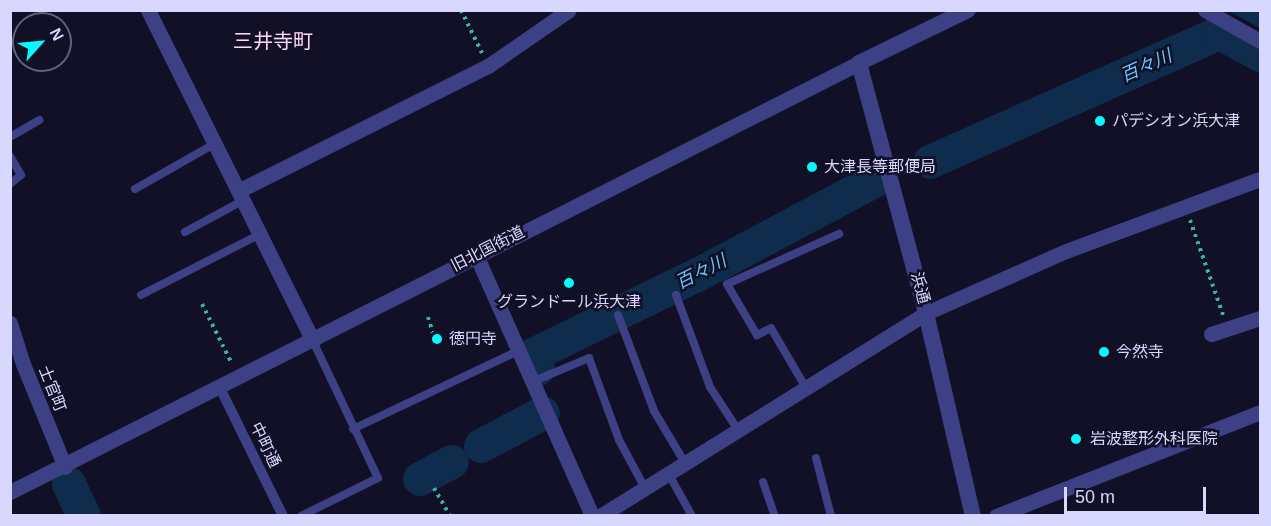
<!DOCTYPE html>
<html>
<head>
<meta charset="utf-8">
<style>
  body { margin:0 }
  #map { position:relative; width:1271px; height:526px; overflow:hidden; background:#121027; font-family:Helvetica,"Noto Sans JP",sans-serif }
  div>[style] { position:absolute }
  .water>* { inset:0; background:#0f2c4c }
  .river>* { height:34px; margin:-17px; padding:0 17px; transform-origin:17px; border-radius:17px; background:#0f2c4c }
  .path>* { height:4px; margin-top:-2px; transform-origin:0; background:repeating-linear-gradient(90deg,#32b8a3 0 3px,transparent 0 7.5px) }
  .service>* { height:8px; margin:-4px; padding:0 4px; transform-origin:4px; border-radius:4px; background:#3c4085 }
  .pedestrian>* { height:10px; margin:-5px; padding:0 5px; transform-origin:5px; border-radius:5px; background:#3c4085 }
  .minor>* { height:15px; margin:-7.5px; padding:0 7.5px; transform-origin:7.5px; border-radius:7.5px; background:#3c4085 }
  .tertiary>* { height:16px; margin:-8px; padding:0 8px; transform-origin:8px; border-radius:8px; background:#3c4085 }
  .dots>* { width:16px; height:16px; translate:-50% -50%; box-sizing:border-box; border:3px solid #121027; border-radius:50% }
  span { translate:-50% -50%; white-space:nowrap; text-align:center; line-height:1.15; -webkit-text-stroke:5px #121027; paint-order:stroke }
  .poi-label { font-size:16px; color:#d8d7fe }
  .left { translate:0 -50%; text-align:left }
  .street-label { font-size:16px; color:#d8d7fe }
  .water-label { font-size:18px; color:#67c5fc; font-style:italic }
  .quarter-label { font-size:20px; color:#fed9f4 }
  .frame { position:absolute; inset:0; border:12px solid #d8d7fe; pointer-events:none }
  .north { position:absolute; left:12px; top:12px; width:60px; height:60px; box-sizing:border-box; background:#121027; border:2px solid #61607d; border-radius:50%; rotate:63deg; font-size:16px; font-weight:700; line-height:24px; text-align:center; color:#d8d7fe }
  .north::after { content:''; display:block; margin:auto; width:21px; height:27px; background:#07f9fb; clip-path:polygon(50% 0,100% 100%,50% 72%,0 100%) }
  .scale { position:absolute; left:1064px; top:487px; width:142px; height:27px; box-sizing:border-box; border:3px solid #d8d7fe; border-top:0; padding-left:8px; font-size:18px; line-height:21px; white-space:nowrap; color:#d8d7fe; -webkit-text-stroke:4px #121027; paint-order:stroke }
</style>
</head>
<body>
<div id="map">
  <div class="water">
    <div style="clip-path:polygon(1229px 11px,1260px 11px,1260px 28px,1256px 26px)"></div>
  </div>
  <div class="river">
    <div style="left:930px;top:162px;width:317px;rotate:-24deg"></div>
    <div style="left:1220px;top:33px;width:46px;rotate:28.8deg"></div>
    <div style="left:538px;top:369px;width:15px;rotate:-110deg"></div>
    <div style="left:533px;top:355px;width:191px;rotate:-26deg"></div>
    <div style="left:705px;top:271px;width:198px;rotate:-28deg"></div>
    <div style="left:481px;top:446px;width:70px;rotate:-28deg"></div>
    <div style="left:420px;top:479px;width:36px;rotate:-28deg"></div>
    <div style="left:69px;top:484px;width:35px;rotate:65deg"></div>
  </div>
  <div class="path">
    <div style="left:461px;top:10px;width:48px;rotate:64deg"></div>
    <div style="left:1190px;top:220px;width:101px;rotate:70.8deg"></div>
    <div style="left:202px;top:304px;width:65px;rotate:63.4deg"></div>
    <div style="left:428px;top:317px;width:17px;rotate:73deg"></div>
    <div style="left:434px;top:488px;width:32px;rotate:60deg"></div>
  </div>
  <div class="service">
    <div style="left:10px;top:137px;width:34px;rotate:-30deg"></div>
    <div style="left:10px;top:156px;width:22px;rotate:60deg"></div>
    <div style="left:21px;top:175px;width:14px;rotate:141deg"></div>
    <div style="left:135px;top:189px;width:93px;rotate:-29.6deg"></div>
    <div style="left:185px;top:232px;width:67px;rotate:-28.5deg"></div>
    <div style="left:141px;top:295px;width:136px;rotate:-27.1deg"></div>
    <div style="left:676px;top:295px;width:98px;rotate:69.7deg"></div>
    <div style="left:710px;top:387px;width:51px;rotate:56.9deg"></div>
    <div style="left:618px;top:315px;width:103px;rotate:69.4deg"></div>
    <div style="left:654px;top:411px;width:61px;rotate:59.2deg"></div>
    <div style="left:534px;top:381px;width:60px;rotate:-22.7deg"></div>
    <div style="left:589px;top:358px;width:87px;rotate:69.9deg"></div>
    <div style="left:619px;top:440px;width:55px;rotate:61.6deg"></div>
    <div style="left:806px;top:388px;width:69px;rotate:-120.3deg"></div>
    <div style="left:771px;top:328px;width:16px;rotate:153deg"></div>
    <div style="left:757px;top:335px;width:59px;rotate:-120.5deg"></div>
    <div style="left:727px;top:284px;width:123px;rotate:-24.1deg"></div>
    <div style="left:353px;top:429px;width:185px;rotate:-25.3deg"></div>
    <div style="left:816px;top:458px;width:60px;rotate:75.5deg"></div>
    <div style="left:668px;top:473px;width:49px;rotate:60.8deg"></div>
    <div style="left:763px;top:482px;width:36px;rotate:71deg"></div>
    <div style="left:301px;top:516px;width:86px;rotate:-26.3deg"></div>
    <div style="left:378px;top:478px;width:152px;rotate:-115.4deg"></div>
  </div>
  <div class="pedestrian">
    <div style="left:220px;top:388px;width:143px;rotate:63.8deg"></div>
  </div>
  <div class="minor">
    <div style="left:148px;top:10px;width:370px;rotate:63.5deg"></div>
    <div style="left:1205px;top:10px;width:63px;rotate:29.4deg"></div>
    <div style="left:240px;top:190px;width:277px;rotate:-26.6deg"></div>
    <div style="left:488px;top:66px;width:98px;rotate:-34.7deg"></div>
    <div style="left:476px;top:255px;width:286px;rotate:66deg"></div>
    <div style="left:10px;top:323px;width:43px;rotate:72.4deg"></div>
    <div style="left:23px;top:364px;width:111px;rotate:67.8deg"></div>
    <div style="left:1211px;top:334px;width:52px;rotate:-18.1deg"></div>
    <div style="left:10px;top:492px;width:951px;rotate:-26.81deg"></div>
    <div style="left:600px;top:516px;width:384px;rotate:-31.9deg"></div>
    <div style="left:926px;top:313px;width:153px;rotate:-23.9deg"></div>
    <div style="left:1066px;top:251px;width:207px;rotate:-20.4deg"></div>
    <div style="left:996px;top:516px;width:284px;rotate:-21.5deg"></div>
  </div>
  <div class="tertiary">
    <div style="left:968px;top:10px;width:121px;rotate:154.1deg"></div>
    <div style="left:859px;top:63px;width:259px;rotate:75deg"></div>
    <div style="left:926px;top:313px;width:208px;rotate:77deg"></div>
  </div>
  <div class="dots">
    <div style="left:1100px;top:121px;background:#07f9fb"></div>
    <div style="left:812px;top:167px;background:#07f9fb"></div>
    <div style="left:569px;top:283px;background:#07f9fb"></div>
    <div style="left:437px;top:339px;background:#07f9fb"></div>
    <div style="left:1104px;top:352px;background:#07f9fb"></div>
    <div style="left:1076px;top:439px;background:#07f9fb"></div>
  </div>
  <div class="poi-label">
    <span class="left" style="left:1112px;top:121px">パデシオン浜大津</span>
    <span class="left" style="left:824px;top:167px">大津長等郵便局</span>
    <span style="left:569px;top:302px">グランドール浜大津</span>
    <span class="left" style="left:449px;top:339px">徳円寺</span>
    <span class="left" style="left:1116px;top:352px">今然寺</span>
    <span class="left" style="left:1090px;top:439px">岩波整形外科医院</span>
  </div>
  <div class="street-label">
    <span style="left:488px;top:249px;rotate:-27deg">旧北国街道</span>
    <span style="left:920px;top:288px;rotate:75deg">浜通</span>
    <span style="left:52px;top:389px;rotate:68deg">士官町</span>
    <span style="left:265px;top:445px;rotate:64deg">中町通</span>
  </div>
  <div class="water-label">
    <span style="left:1146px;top:66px;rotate:-24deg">百々川</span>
    <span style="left:701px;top:272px;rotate:-27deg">百々川</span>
  </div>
  <div class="quarter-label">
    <span style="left:273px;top:41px">三井寺町</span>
  </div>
  <div class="frame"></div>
  <div class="north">N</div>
  <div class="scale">50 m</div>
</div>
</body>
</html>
